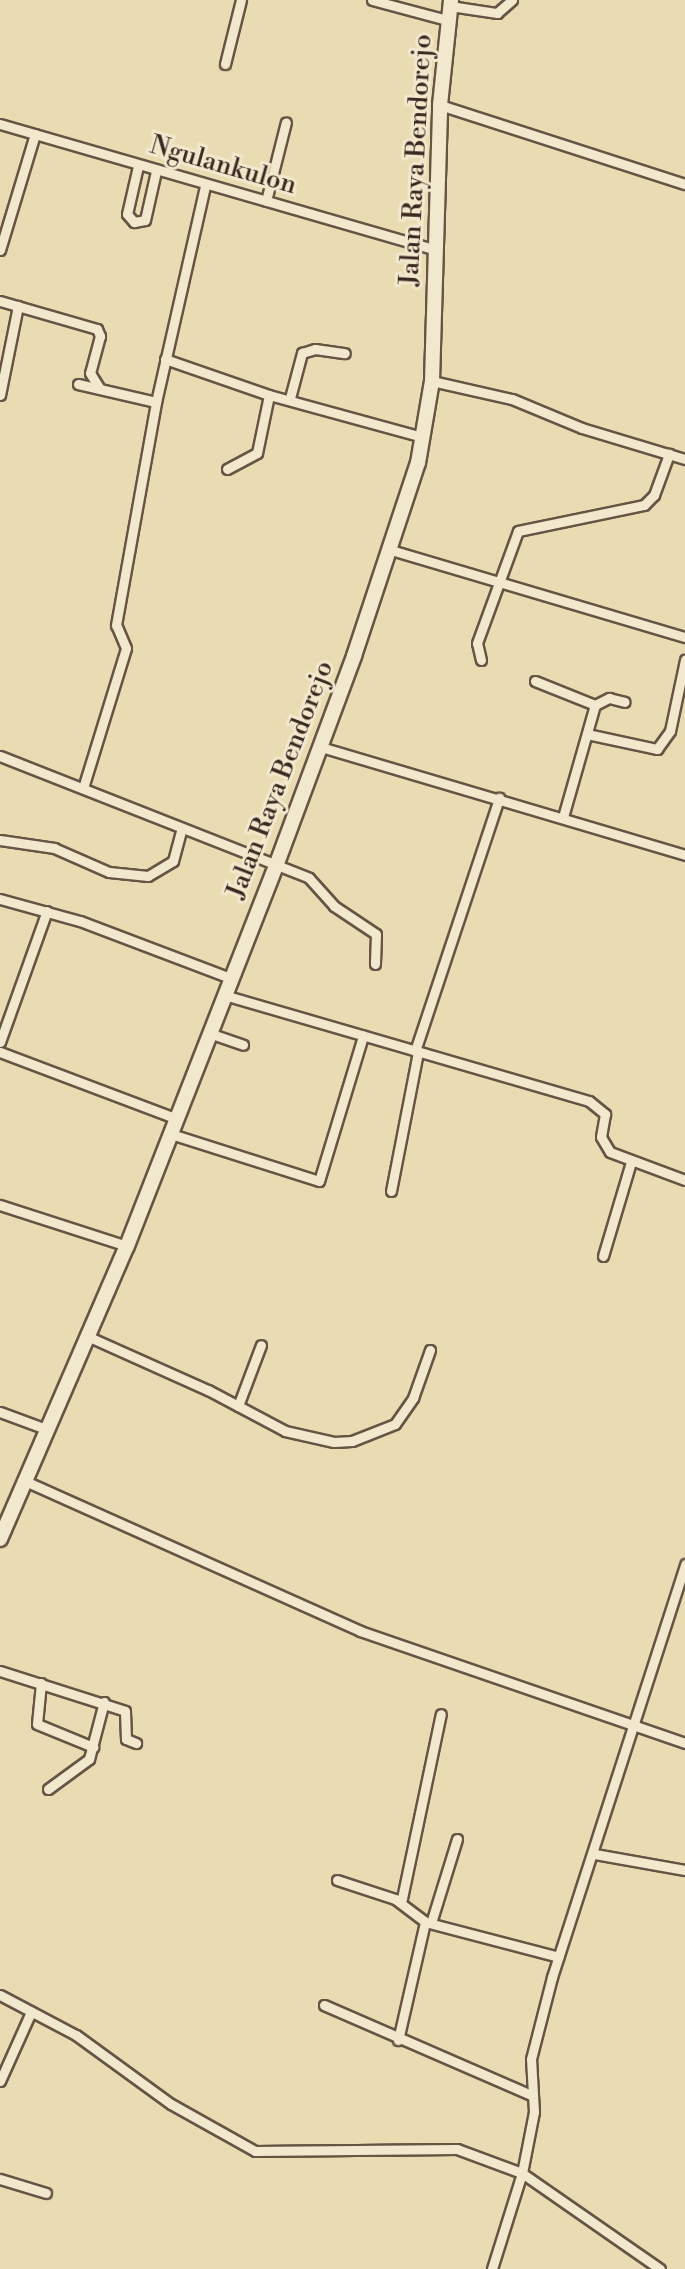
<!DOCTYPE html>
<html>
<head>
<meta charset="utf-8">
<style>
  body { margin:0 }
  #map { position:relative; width:685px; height:2269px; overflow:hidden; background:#eadcb2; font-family:"Libre Bodoni",serif }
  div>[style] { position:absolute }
  .roads { filter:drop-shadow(2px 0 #665444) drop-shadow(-2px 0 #665444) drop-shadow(0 2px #665444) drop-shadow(0 -2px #665444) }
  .street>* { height:9px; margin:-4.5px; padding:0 4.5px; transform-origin:4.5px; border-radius:4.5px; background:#f1e8cd }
  .secondary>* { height:14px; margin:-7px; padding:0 7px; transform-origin:7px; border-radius:7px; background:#f1e8cd }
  span { translate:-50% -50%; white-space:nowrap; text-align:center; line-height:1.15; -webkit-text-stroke:6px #f1e8cd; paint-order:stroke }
  .street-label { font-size:26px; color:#3a2720 }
</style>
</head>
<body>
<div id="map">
  <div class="roads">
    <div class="street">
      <div style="left:372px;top:0;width:78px;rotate:14.9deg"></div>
      <div style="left:450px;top:6px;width:48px;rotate:8.5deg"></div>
      <div style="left:497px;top:13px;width:20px;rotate:-41deg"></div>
      <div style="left:225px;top:64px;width:66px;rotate:-76deg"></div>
      <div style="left:440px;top:105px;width:257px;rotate:17.9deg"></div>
      <div style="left:0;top:124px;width:452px;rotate:16.1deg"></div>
      <div style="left:138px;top:166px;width:49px;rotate:102.9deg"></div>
      <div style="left:127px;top:214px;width:11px;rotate:49deg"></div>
      <div style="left:134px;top:222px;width:11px;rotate:-10deg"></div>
      <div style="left:145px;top:220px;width:50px;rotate:-77.3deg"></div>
      <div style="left:266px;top:201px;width:81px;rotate:-75.8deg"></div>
      <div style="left:0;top:250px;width:121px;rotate:-73.2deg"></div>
      <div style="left:0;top:301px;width:101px;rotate:16.1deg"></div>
      <div style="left:97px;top:329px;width:8px;rotate:67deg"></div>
      <div style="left:100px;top:336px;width:38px;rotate:105deg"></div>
      <div style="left:90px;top:373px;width:19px;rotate:58deg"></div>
      <div style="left:165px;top:359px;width:110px;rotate:19.1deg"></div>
      <div style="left:269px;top:395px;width:160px;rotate:15.3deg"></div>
      <div style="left:432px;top:381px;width:82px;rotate:12.7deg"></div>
      <div style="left:512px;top:399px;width:76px;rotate:22.5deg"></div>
      <div style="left:582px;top:428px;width:108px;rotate:16.8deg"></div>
      <div style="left:78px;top:384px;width:80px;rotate:13deg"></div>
      <div style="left:0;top:395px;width:91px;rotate:-78.6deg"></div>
      <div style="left:290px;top:398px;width:47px;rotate:-75.1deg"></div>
      <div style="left:302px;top:353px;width:14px;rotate:-17deg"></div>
      <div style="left:315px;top:349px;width:30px;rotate:8deg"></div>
      <div style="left:227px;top:469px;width:34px;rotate:-28deg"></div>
      <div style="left:257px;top:453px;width:59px;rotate:-78.3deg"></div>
      <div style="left:391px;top:550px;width:307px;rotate:16.5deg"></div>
      <div style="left:481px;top:660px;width:17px;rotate:-103deg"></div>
      <div style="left:477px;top:643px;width:119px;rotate:-69.9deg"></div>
      <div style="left:518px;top:531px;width:129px;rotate:-11.7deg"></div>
      <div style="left:644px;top:505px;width:14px;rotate:-45deg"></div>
      <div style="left:654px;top:495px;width:44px;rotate:-69.9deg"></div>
      <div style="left:535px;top:681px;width:65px;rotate:21.8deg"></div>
      <div style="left:587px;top:734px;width:72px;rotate:12.1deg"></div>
      <div style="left:657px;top:749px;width:22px;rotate:-54deg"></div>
      <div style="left:670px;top:731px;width:73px;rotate:-78.1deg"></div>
      <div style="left:321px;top:747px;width:380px;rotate:16.5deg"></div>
      <div style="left:0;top:756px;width:332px;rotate:21.5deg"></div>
      <div style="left:309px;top:878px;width:38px;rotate:48deg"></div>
      <div style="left:334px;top:906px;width:50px;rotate:33.7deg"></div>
      <div style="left:376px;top:934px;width:30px;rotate:92deg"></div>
      <div style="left:83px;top:788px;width:146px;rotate:-72.9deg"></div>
      <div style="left:126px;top:648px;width:25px;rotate:-113deg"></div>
      <div style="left:116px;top:625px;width:227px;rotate:-79.8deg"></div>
      <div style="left:156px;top:402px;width:221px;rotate:-77.2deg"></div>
      <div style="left:563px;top:817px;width:116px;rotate:-74.1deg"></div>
      <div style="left:595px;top:705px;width:16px;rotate:-27deg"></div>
      <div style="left:609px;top:698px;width:16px;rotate:14deg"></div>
      <div style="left:0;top:840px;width:55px;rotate:8.4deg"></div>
      <div style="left:54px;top:848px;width:60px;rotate:23.6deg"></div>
      <div style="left:109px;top:872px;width:39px;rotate:6deg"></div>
      <div style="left:148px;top:876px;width:29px;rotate:-31deg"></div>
      <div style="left:173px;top:861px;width:34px;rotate:-75deg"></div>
      <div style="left:0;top:899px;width:83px;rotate:15.4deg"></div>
      <div style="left:80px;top:921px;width:160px;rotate:20.8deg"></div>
      <div style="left:224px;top:995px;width:380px;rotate:16.2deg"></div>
      <div style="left:589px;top:1101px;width:21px;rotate:39deg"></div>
      <div style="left:605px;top:1114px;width:23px;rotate:100deg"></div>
      <div style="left:601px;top:1137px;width:17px;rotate:59deg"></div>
      <div style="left:610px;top:1152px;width:80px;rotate:20.5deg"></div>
      <div style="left:209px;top:1033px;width:36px;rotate:19deg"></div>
      <div style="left:0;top:1042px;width:139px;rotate:-70.3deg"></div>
      <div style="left:415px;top:1051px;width:267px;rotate:-71.6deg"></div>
      <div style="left:0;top:1052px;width:189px;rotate:20.7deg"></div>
      <div style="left:171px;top:1134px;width:155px;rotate:17.6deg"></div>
      <div style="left:319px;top:1181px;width:152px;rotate:-73.1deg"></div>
      <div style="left:391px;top:1191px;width:142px;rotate:-79deg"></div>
      <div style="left:0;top:1205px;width:133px;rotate:17.9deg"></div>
      <div style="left:603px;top:1256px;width:98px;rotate:-73.4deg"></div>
      <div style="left:87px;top:1336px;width:133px;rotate:24.1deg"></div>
      <div style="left:208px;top:1390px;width:87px;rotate:28deg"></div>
      <div style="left:285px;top:1431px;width:50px;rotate:12.7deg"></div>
      <div style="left:334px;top:1442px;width:18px;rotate:-3deg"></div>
      <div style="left:352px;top:1441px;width:46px;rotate:-21.6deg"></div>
      <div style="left:395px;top:1424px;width:32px;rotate:-55deg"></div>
      <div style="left:413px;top:1398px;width:51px;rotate:-70.5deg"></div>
      <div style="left:238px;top:1406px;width:65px;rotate:-69.3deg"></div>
      <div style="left:0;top:1412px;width:49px;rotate:20.3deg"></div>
      <div style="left:25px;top:1481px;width:367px;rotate:24.1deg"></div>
      <div style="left:360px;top:1631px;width:344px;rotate:19deg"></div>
      <div style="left:0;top:1671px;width:131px;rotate:17.7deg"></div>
      <div style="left:125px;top:1711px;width:28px;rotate:88deg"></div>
      <div style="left:126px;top:1739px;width:11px;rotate:22deg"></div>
      <div style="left:41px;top:1683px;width:41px;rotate:95.6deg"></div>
      <div style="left:37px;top:1724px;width:61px;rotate:22.3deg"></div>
      <div style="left:48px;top:1789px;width:51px;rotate:-36.2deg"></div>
      <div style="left:89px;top:1759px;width:59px;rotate:-75.3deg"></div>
      <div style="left:595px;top:1854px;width:91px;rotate:10.1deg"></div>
      <div style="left:337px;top:1880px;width:61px;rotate:18.1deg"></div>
      <div style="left:395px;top:1899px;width:38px;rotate:37deg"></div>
      <div style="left:425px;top:1922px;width:138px;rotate:14.6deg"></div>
      <div style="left:401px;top:1903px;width:193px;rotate:-78.1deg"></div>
      <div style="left:431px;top:1923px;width:88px;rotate:-72.8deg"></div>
      <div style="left:0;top:1995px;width:86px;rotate:27.8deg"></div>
      <div style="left:76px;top:2035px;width:117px;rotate:36deg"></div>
      <div style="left:171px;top:2104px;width:96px;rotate:29.2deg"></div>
      <div style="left:255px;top:2151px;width:202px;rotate:-0.6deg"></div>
      <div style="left:457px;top:2149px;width:69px;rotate:20.3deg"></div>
      <div style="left:522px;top:2173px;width:101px;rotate:107.4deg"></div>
      <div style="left:324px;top:2005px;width:228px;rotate:23.5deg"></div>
      <div style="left:398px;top:2040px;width:121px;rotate:-77.1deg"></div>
      <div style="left:0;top:2081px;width:76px;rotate:-65.8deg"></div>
      <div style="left:0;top:2179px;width:48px;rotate:16.9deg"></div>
      <div style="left:660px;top:2269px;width:168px;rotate:-145.2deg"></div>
      <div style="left:522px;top:2173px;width:62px;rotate:-78.9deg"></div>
      <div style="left:534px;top:2112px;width:53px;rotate:-93.2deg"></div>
      <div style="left:531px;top:2059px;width:85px;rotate:-75.6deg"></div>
      <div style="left:552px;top:1977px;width:434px;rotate:-72.1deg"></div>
    </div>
    <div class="secondary">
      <div style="left:0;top:1539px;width:319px;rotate:-66.6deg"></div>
      <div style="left:127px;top:1246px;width:408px;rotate:-68.6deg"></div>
      <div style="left:276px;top:866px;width:224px;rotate:-69.6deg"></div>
      <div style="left:354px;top:656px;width:203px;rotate:-71.7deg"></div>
      <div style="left:418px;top:463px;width:83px;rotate:-80.3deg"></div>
      <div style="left:432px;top:381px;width:276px;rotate:-88.3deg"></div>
      <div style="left:440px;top:105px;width:106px;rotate:-84deg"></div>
    </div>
  </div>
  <div class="street-label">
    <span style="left:417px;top:160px;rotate:-87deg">Jalan Raya Bendorejo</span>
    <span style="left:223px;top:166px;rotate:16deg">Ngulankulon</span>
    <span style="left:281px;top:780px;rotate:-69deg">Jalan Raya Bendorejo</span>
  </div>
</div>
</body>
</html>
